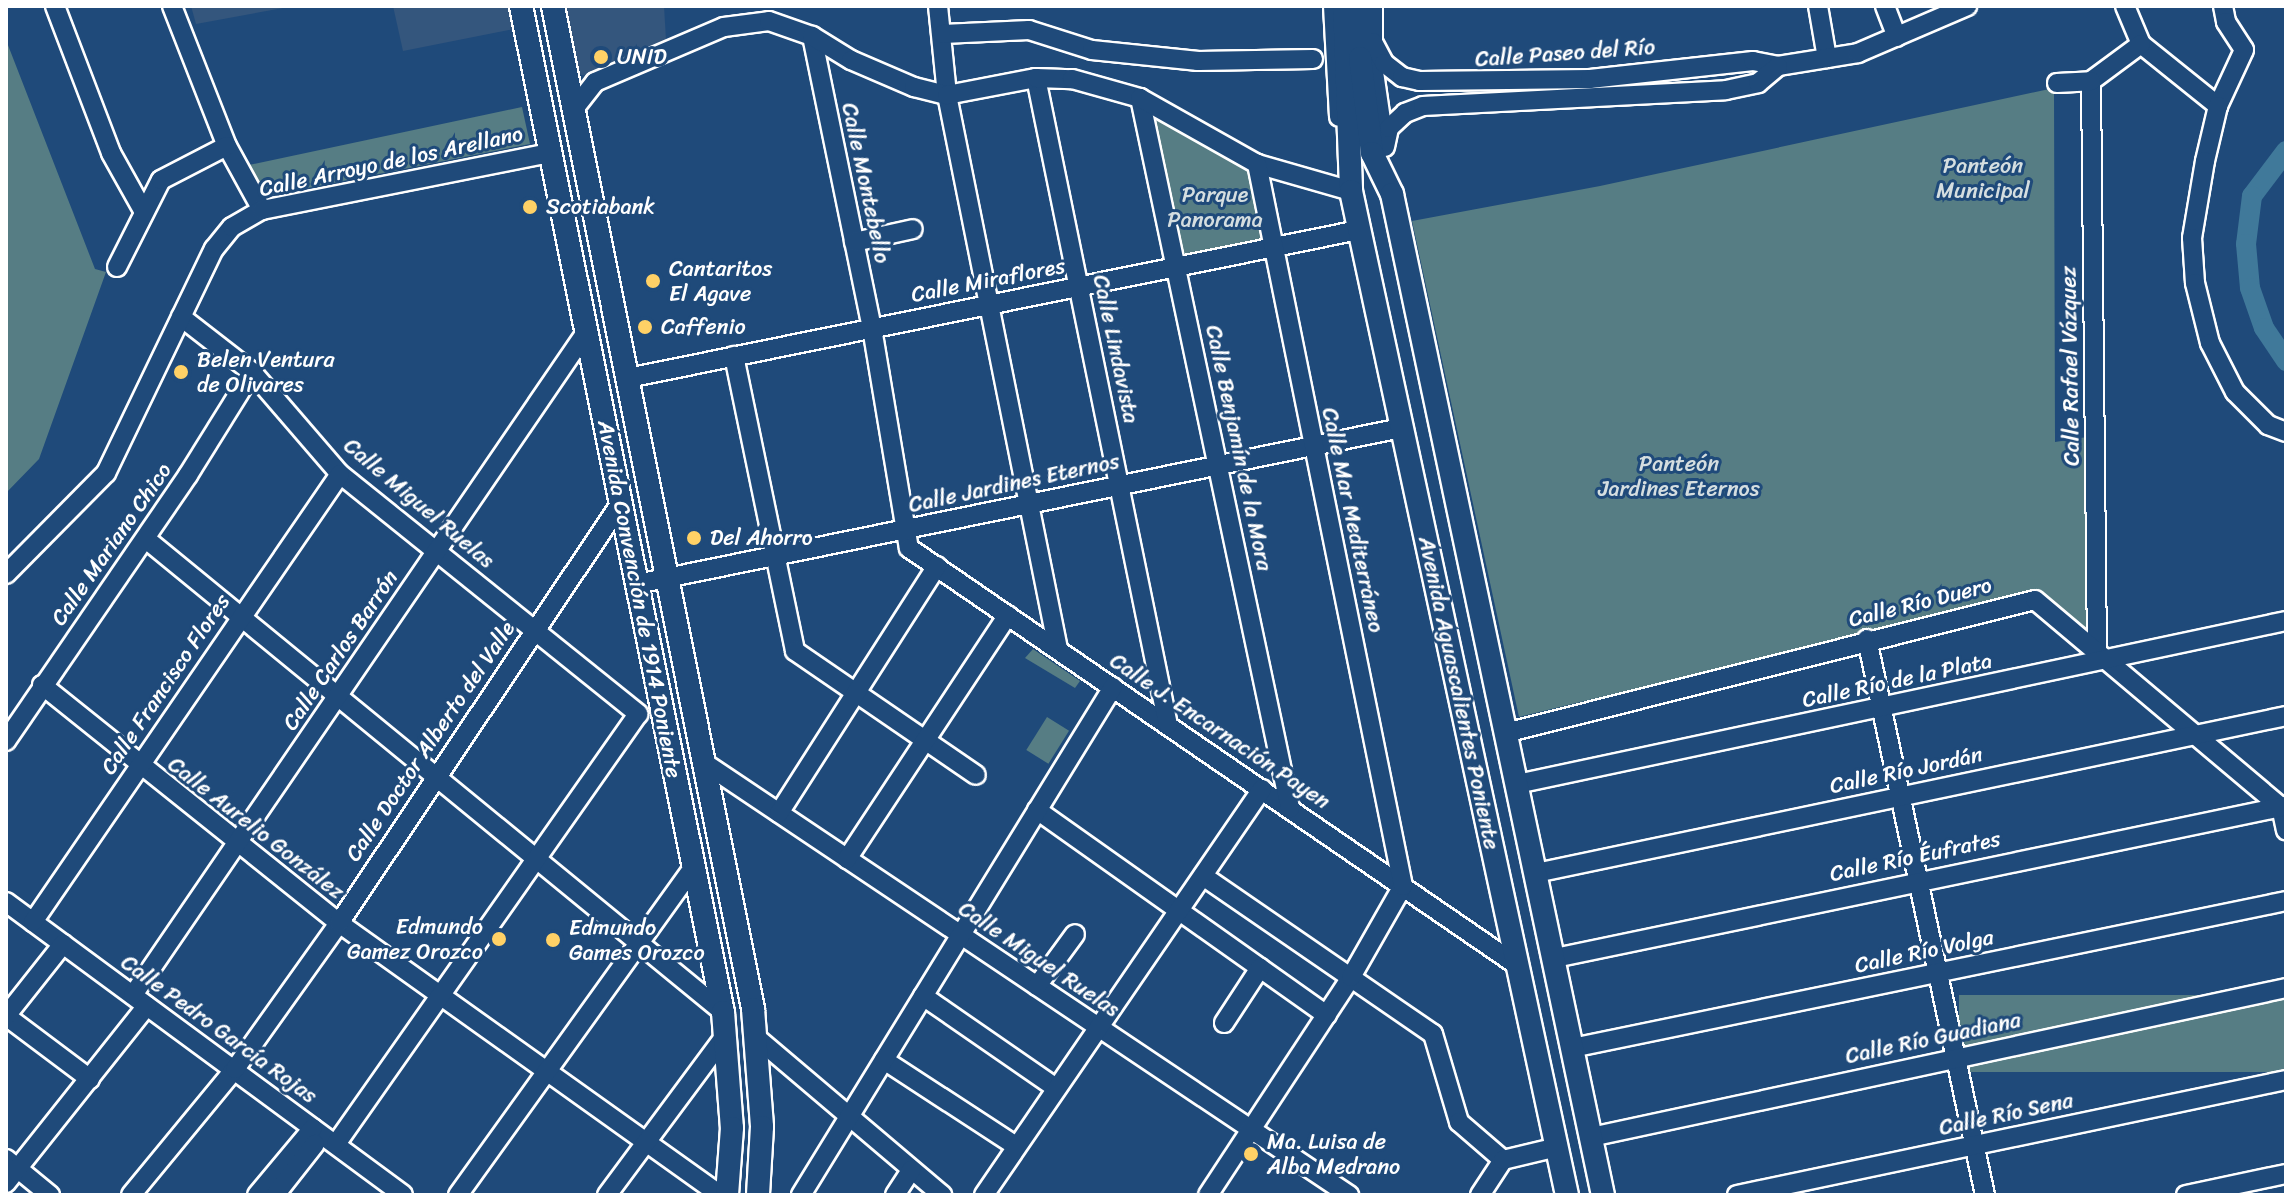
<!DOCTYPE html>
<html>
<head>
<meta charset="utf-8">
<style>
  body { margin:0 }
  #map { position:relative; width:2292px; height:1201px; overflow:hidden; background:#1f4a7a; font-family:Sriracha,sans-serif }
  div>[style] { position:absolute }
  .built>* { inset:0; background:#34567d }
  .green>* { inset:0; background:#567d84; transform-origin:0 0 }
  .river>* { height:20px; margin:-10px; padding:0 10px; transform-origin:10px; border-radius:10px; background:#40799a }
  .roads { filter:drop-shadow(2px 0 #fff) drop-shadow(-2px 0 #fff) drop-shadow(0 2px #fff) drop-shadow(0 -2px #fff) }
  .minor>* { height:18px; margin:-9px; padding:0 9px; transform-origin:9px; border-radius:9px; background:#1f4a7a }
  .major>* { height:22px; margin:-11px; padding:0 11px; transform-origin:11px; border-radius:11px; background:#1f4a7a }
  .dots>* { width:22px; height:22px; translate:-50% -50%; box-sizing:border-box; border:4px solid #1f4a7a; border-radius:50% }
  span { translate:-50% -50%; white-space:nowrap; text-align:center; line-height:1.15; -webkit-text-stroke:6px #1f4a7a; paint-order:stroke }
  .street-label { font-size:22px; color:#fff }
  .poi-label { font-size:22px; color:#fff }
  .left { translate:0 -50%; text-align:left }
  .right { translate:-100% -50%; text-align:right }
  .park-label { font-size:22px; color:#d5dee0 }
  .frame { position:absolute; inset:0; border:8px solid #fff; pointer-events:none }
</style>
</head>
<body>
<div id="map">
  <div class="built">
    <div style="clip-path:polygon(191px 6px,294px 6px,196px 24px)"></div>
    <div style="clip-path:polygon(393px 6px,509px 6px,514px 29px,403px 51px)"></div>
    <div style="clip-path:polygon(562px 6px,664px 6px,666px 40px,587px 76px,577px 74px)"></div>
  </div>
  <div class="green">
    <div style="clip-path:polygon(6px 40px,95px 269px,106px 272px,39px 459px,6px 493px)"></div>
    <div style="clip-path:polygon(2054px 88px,2055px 442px,2087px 437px,2088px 631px,2041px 590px,1519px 717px,1412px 221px,1600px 186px)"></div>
    <div style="clip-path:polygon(522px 107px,530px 144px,267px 196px,244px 166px)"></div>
    <div style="clip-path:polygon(1153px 111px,1252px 169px,1267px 246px,1182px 261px)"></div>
    <div style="clip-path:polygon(1033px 649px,1080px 681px,1075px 688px,1025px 658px)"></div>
    <div style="left:1047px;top:717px;width:26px;height:39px;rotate:32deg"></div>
    <div style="left:2286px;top:995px;width:77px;height:327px;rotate:90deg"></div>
  </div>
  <div class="river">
    <div style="left:2286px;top:151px;width:56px;rotate:127.1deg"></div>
    <div style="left:2252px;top:196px;width:48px;rotate:97.1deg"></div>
    <div style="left:2246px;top:244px;width:44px;rotate:84.8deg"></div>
    <div style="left:2250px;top:288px;width:42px;rotate:70.7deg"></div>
    <div style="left:2264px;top:328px;width:40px;rotate:56deg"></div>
  </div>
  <div class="roads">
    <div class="minor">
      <div style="left:55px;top:6px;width:157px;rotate:69.1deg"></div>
      <div style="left:111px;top:153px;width:68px;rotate:60.8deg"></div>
      <div style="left:172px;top:6px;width:150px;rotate:68.6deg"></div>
      <div style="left:227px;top:146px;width:73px;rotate:61.3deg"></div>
      <div style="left:938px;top:6px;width:89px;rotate:84.2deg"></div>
      <div style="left:947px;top:95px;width:565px;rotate:78.67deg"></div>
      <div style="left:1333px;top:6px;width:111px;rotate:86.9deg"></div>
      <div style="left:1373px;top:6px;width:59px;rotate:90deg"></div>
      <div style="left:1373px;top:65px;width:76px;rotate:81.7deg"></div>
      <div style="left:1818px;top:6px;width:53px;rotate:80.2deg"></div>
      <div style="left:1885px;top:6px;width:33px;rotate:69deg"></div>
      <div style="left:2125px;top:6px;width:41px;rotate:67.2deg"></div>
      <div style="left:2141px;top:44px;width:99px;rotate:38.8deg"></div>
      <div style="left:2223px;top:6px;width:16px;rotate:79deg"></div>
      <div style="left:2226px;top:22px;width:33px;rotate:57deg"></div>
      <div style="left:2244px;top:50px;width:62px;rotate:114.9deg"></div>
      <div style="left:2218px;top:106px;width:57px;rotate:103.3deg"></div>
      <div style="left:2205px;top:161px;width:78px;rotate:99.6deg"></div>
      <div style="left:2192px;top:238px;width:45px;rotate:86.2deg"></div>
      <div style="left:2195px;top:283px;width:62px;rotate:76deg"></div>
      <div style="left:2210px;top:343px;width:55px;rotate:63deg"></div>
      <div style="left:2235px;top:392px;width:47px;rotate:45deg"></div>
      <div style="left:2268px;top:425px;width:19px;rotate:21deg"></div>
      <div style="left:943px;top:34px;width:86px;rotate:-2.7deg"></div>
      <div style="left:1029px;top:30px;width:66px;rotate:17.6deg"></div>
      <div style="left:1092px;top:50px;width:107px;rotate:5.9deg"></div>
      <div style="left:1198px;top:61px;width:115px;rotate:-1deg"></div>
      <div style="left:812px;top:36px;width:298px;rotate:78.4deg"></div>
      <div style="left:872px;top:328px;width:223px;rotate:80.5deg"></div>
      <div style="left:909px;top:548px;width:739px;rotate:34.46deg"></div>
      <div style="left:1373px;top:42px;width:24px;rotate:62deg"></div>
      <div style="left:1384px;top:63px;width:23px;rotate:38deg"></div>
      <div style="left:1402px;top:77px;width:18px;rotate:13deg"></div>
      <div style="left:1420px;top:81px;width:170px;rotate:-0.7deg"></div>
      <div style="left:1590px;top:79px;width:164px;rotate:-6.3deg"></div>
      <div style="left:1753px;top:61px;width:25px;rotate:11deg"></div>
      <div style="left:1778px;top:66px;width:81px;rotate:-9.2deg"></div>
      <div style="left:1858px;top:53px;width:119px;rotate:-23.3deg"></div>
      <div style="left:1036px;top:78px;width:660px;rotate:78.47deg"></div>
      <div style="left:2091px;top:81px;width:571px;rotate:89.4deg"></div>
      <div style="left:2091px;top:81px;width:62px;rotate:-36.5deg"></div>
      <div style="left:2057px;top:83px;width:34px;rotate:-3deg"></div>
      <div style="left:1140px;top:98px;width:726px;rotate:78.07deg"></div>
      <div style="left:574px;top:109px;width:34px;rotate:-52deg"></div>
      <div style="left:595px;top:82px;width:140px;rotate:-23.1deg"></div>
      <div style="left:724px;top:27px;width:45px;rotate:-7.6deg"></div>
      <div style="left:769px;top:21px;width:46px;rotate:19.2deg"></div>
      <div style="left:812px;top:36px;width:46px;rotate:31.6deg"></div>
      <div style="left:851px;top:60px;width:69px;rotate:23.2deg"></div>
      <div style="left:914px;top:87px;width:34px;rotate:14deg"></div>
      <div style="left:947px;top:95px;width:91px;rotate:-10.8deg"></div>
      <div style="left:1036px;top:78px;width:36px;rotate:2deg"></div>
      <div style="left:1072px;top:79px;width:71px;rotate:15.6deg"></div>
      <div style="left:1140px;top:98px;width:134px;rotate:29.4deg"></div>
      <div style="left:1257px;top:164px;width:98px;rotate:16deg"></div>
      <div style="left:1351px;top:191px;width:13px;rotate:-99deg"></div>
      <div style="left:1385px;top:147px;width:19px;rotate:-78deg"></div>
      <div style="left:1389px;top:128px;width:22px;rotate:-43deg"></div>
      <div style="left:1405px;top:113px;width:19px;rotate:-21deg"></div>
      <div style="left:1423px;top:106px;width:303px;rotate:-3deg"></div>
      <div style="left:1726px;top:90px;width:33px;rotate:-12deg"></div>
      <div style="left:1758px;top:83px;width:26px;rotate:-40deg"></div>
      <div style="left:854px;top:242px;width:60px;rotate:-12.4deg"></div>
      <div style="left:117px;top:267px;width:97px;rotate:-63.2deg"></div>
      <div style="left:161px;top:180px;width:74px;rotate:-27.3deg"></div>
      <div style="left:181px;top:317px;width:90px;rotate:37.8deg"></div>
      <div style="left:252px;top:372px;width:135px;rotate:49.2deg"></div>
      <div style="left:340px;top:474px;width:383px;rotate:38.8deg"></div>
      <div style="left:734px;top:356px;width:301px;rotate:78.3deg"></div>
      <div style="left:795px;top:651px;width:219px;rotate:34.4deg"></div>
      <div style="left:628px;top:378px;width:746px;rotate:-11.45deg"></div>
      <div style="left:146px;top:539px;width:746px;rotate:39.34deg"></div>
      <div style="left:6px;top:574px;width:142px;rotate:-45.3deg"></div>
      <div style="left:106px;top:473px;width:249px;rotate:-64.3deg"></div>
      <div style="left:214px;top:249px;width:28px;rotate:-51deg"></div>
      <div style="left:232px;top:227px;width:34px;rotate:-30deg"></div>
      <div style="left:262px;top:210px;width:295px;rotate:-11.2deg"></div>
      <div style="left:637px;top:584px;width:780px;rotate:-11.54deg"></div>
      <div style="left:1867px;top:639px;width:568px;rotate:78.02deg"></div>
      <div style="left:42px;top:685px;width:381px;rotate:38.7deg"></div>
      <div style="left:339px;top:923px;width:469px;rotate:35.5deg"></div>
      <div style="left:1505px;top:733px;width:546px;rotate:-14.09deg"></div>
      <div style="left:2035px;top:600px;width:322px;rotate:40.1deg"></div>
      <div style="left:2281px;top:807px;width:24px;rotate:78deg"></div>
      <div style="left:6px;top:741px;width:322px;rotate:-55.6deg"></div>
      <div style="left:188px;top:475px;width:121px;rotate:-58.1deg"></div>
      <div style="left:703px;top:762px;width:778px;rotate:33.83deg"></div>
      <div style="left:1517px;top:784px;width:786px;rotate:-11.97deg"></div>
      <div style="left:1037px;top:810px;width:355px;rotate:35.3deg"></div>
      <div style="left:779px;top:813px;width:293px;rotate:-57.4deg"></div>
      <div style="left:847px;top:859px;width:292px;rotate:-56.6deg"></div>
      <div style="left:1536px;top:873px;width:766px;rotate:-11.82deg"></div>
      <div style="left:1203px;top:876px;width:279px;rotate:34.5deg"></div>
      <div style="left:1433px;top:1034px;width:92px;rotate:73.5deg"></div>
      <div style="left:1459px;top:1122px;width:58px;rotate:40.8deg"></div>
      <div style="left:6px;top:902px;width:493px;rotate:36.4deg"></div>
      <div style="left:33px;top:922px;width:543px;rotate:-55.58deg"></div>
      <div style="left:1555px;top:958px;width:747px;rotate:-11.75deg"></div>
      <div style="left:1037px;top:986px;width:64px;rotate:-53.8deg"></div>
      <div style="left:133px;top:995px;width:804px;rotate:-55.64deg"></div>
      <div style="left:923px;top:996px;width:162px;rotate:34.7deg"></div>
      <div style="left:6px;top:1016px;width:105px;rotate:36.9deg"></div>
      <div style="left:6px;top:1016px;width:92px;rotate:-51.6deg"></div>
      <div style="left:1224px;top:1023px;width:66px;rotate:-56.8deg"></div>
      <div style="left:757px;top:1038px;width:243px;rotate:40.3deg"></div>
      <div style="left:1572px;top:1048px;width:729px;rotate:-11.63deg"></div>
      <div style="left:884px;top:1060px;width:158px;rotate:33.1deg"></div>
      <div style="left:1591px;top:1137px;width:711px;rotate:-12.1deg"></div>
      <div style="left:336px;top:1144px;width:525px;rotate:-54.92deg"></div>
      <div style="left:6px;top:1159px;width:57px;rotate:39.3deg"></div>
      <div style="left:6px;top:1183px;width:226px;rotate:-51.5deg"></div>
      <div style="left:131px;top:1195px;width:163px;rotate:-50.5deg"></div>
      <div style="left:235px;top:1069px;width:179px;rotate:-54.5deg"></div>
      <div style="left:339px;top:923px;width:506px;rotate:-56.12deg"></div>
      <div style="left:257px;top:1195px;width:87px;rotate:-50.1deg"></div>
      <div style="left:275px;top:1195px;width:65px;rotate:-51.9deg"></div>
      <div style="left:458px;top:1195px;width:405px;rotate:-54.3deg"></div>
      <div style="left:607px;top:1195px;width:199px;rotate:-53.4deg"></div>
      <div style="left:801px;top:1195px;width:596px;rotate:-58.44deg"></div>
      <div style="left:895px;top:1195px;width:30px;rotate:-57deg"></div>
      <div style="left:984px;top:1195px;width:492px;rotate:-55.6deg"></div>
      <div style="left:1208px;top:1195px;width:261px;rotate:-56.7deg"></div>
      <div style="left:1351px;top:977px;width:105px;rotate:-60.3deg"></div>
      <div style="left:1403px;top:886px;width:737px;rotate:-101.43deg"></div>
      <div style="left:1480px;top:1195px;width:42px;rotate:-56.7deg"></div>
      <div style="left:1503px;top:1160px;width:56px;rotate:-13.5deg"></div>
      <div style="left:1737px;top:1195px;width:561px;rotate:-11.83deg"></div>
      <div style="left:2186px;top:1195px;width:102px;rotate:-11.9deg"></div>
    </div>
    <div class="major">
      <div style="left:521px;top:6px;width:1026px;rotate:78.65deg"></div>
      <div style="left:723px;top:1012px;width:116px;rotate:85.6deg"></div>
      <div style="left:732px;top:1128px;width:67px;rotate:94.3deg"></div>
      <div style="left:553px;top:6px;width:1023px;rotate:78.72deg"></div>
      <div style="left:753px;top:1009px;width:118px;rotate:85.6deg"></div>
      <div style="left:762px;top:1127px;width:68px;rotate:93.4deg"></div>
      <div style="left:1344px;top:6px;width:185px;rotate:87.8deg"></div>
      <div style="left:1351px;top:191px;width:1027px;rotate:77.86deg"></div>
      <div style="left:1360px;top:6px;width:52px;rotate:90deg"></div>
      <div style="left:1360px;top:58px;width:96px;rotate:82.8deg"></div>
      <div style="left:1372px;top:153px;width:46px;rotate:64deg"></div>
      <div style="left:1392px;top:194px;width:1023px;rotate:78.1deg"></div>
    </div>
  </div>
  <div class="dots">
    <div style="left:601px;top:57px;background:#ffd166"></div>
    <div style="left:530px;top:207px;background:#ffd166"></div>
    <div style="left:653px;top:281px;background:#ffd166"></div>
    <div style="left:645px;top:327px;background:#ffd166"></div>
    <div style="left:181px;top:372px;background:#ffd166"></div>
    <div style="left:694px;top:538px;background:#ffd166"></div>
    <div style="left:499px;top:939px;background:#ffd166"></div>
    <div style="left:553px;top:940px;background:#ffd166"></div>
    <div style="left:1251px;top:1154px;background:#ffd166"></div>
  </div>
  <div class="street-label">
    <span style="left:1565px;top:53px;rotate:-4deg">Calle Paseo del Río</span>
    <span style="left:391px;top:161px;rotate:-12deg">Calle Arroyo de los Arellano</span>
    <span style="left:866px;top:183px;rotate:78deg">Calle Montebello</span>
    <span style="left:988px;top:280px;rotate:-11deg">Calle Miraflores</span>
    <span style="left:1116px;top:349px;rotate:78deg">Calle Lindavista</span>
    <span style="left:2070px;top:366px;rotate:-91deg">Calle Rafael Vázquez</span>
    <span style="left:1239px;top:448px;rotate:78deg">Calle Benjamín de la Mora</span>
    <span style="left:1014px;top:483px;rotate:-12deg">Calle Jardines Eternos</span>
    <span style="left:419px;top:503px;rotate:40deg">Calle Miguel Ruelas</span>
    <span style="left:1353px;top:520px;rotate:78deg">Calle Mar Mediterráneo</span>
    <span style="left:111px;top:544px;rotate:-55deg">Calle Mariano Chico</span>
    <span style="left:640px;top:599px;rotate:79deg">Avenida Convención de 1914 Poniente</span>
    <span style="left:1920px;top:602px;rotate:-14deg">Calle Río Duero</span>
    <span style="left:340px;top:650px;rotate:-56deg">Calle Carlos Barrón</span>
    <span style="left:1897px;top:680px;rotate:-12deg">Calle Río de la Plata</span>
    <span style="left:165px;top:684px;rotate:-56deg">Calle Francisco Flores</span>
    <span style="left:1459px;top:693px;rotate:78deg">Avenida Aguascalientes Poniente</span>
    <span style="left:1220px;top:731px;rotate:34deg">Calle J. Encarnación Payen</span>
    <span style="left:430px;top:741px;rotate:-56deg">Calle Doctor Alberto del Valle</span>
    <span style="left:1906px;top:770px;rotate:-12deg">Calle Río Jordán</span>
    <span style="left:256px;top:828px;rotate:38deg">Calle Aurelio González</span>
    <span style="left:1915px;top:856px;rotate:-12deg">Calle Río Éufrates</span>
    <span style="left:1924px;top:951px;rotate:-12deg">Calle Río Volga</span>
    <span style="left:1039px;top:959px;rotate:34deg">Calle Miguel Ruelas</span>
    <span style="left:219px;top:1029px;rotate:36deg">Calle Pedro García Rojas</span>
    <span style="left:1933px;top:1038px;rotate:-12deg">Calle Río Guadiana</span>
    <span style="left:2006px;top:1114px;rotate:-12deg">Calle Río Sena</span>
  </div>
  <div class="poi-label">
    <span class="left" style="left:617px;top:57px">UNID</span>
    <span class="left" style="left:546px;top:207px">Scotiabank</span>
    <span class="left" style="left:669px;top:281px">Cantaritos<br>El Agave</span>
    <span class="left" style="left:661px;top:327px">Caffenio</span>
    <span class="left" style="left:197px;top:372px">Belen Ventura<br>de Olivares</span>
    <span class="left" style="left:710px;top:538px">Del Ahorro</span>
    <span class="right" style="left:483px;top:939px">Edmundo<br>Gamez Orozco</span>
    <span class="left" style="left:569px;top:940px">Edmundo<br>Games Orozco</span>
    <span class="left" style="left:1267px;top:1154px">Ma. Luisa de<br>Alba Medrano</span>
  </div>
  <div class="park-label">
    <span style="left:1983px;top:178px">Panteón<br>Municipal</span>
    <span style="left:1215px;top:207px">Parque<br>Panorama</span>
    <span style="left:1679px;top:476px">Panteón<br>Jardines Eternos</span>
  </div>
  <div class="frame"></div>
</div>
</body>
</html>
